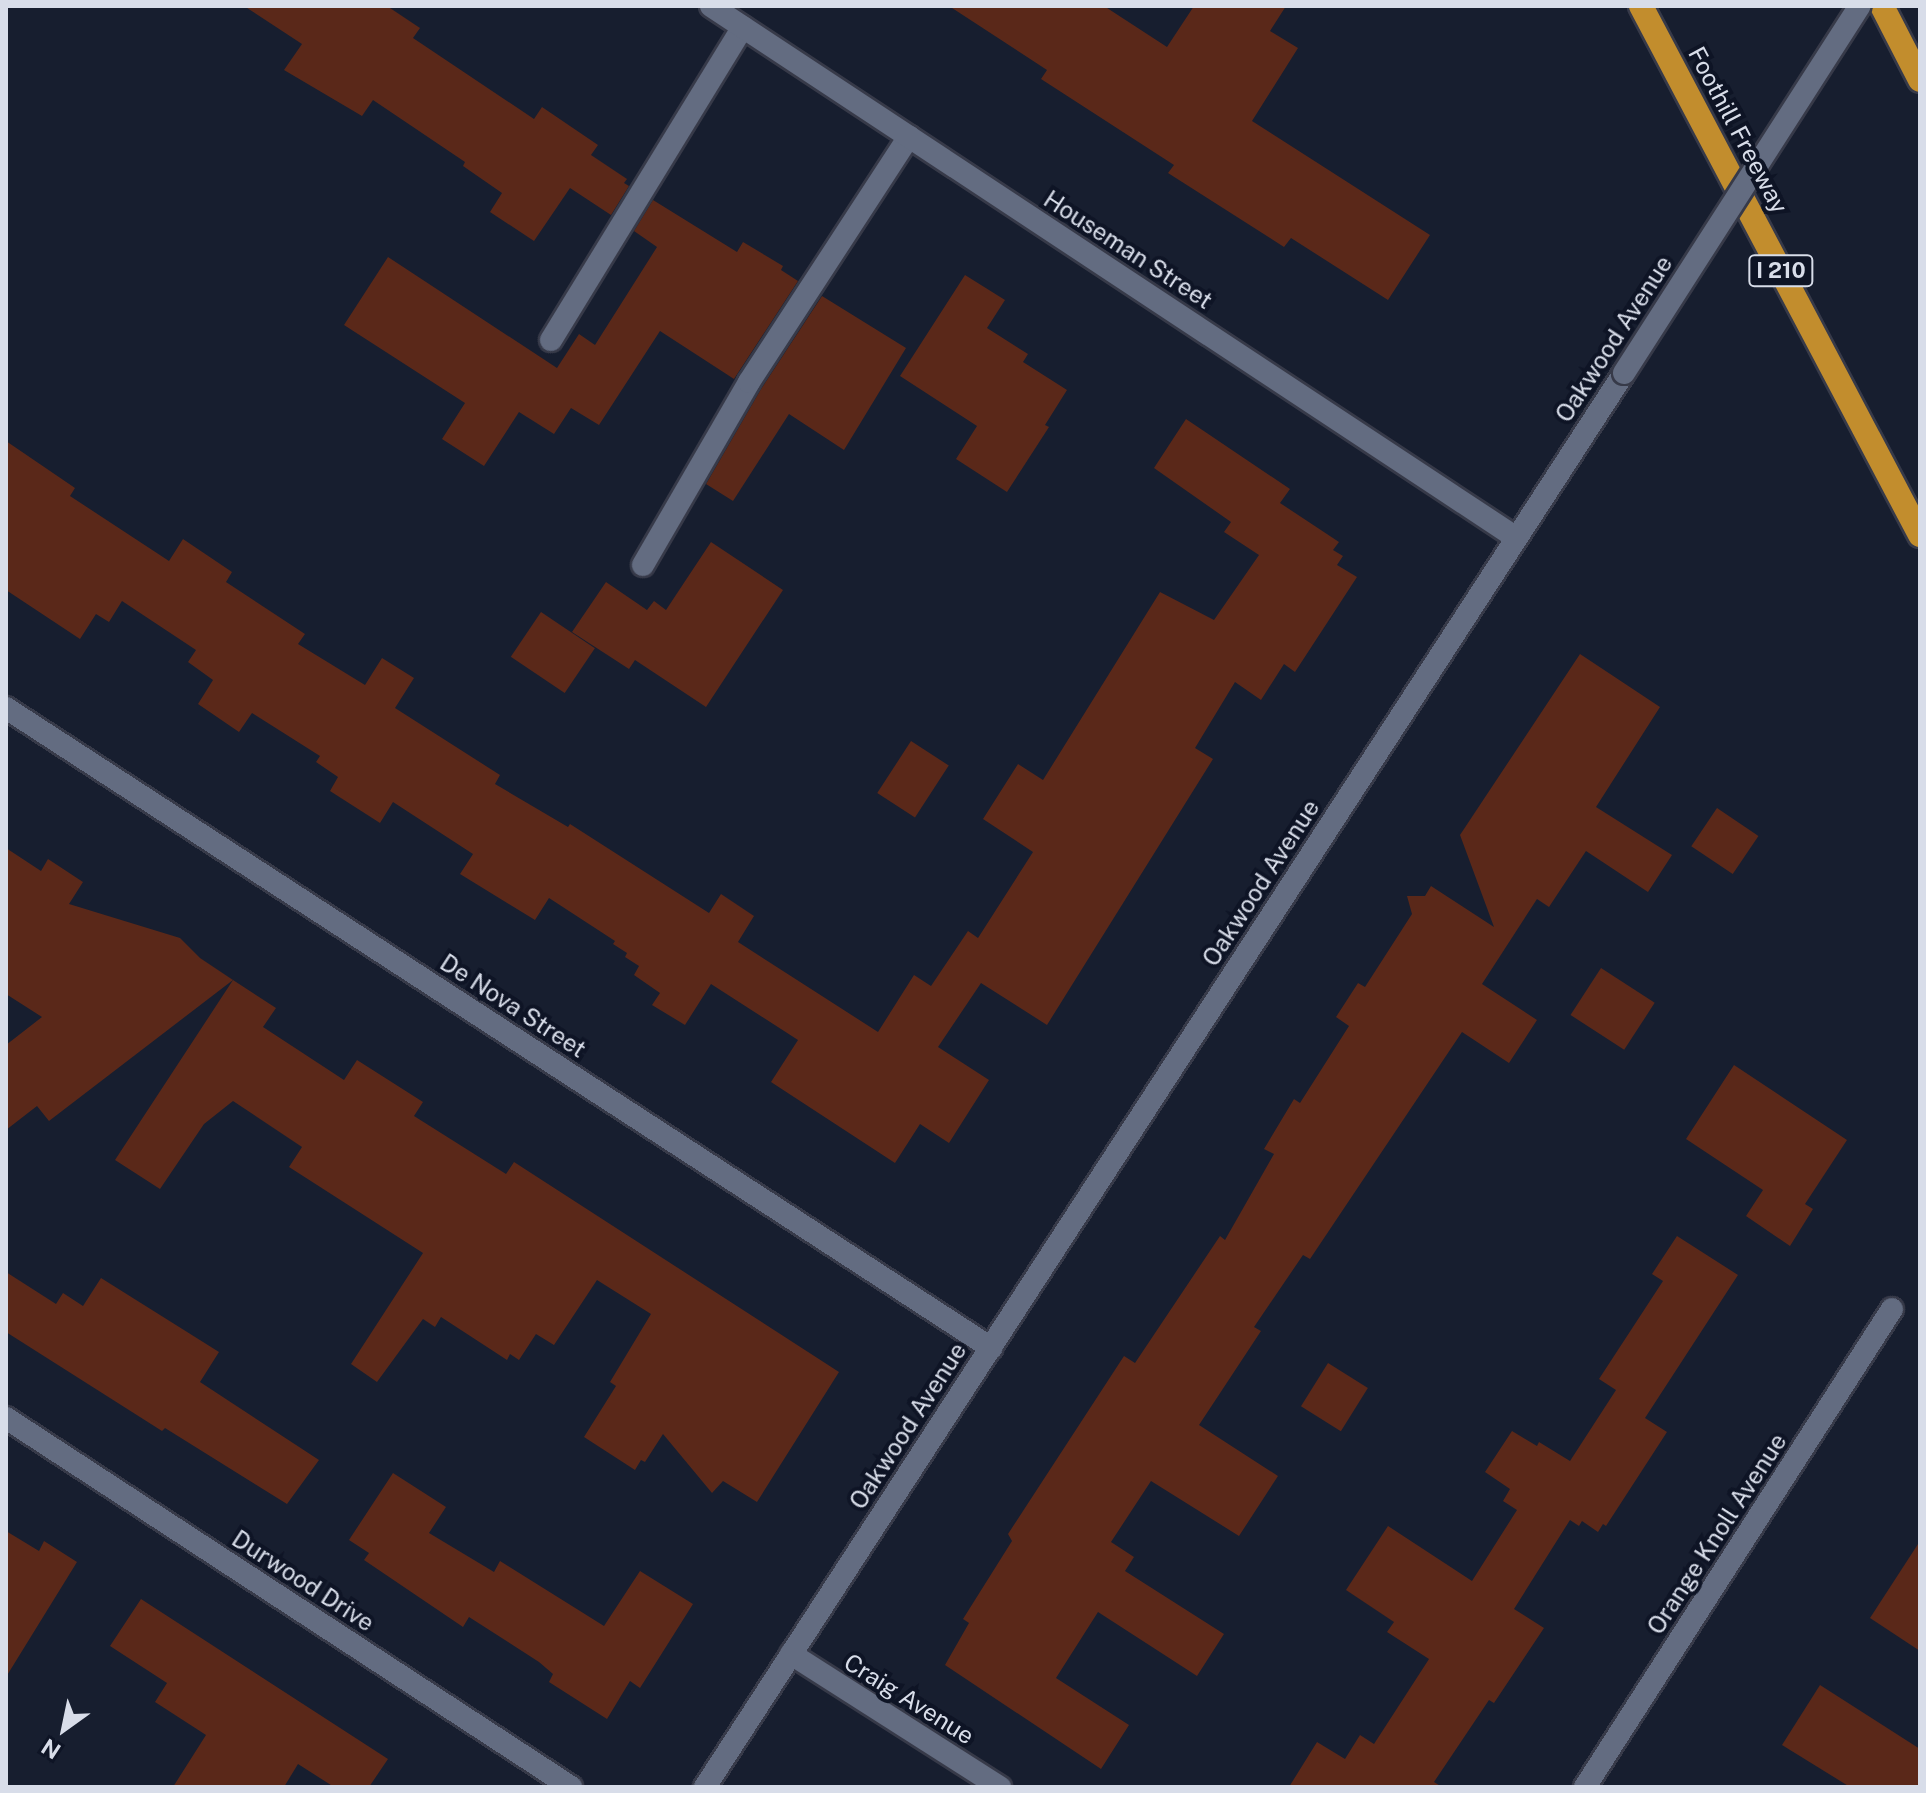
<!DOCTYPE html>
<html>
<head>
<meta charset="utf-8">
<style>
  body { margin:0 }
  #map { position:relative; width:1926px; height:1793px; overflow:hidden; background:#171e2f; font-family:"Public Sans",sans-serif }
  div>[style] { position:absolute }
  .building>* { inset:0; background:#5a2819; transform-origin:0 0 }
  .roads { filter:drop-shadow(2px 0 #373a49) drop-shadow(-2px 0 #373a49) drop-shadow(0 2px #373a49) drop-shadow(0 -2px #373a49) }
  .service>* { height:22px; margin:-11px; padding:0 11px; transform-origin:11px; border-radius:11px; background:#636c81 }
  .minor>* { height:22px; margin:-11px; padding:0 11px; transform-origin:11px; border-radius:11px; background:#636c81 }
  .tertiary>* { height:22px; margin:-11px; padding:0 11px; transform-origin:11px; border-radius:11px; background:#636c81 }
  .motorway>* { height:24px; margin:-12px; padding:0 12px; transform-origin:12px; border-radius:12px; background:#c28d2d }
  .bridges { filter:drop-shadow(2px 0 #373a49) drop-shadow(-2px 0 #373a49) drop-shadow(0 2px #373a49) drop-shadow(0 -2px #373a49) }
  .tertiary-bridge>* { height:22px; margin:-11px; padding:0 11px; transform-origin:11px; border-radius:11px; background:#636c81 }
  span { translate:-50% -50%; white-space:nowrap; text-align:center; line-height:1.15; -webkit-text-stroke:8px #0e1425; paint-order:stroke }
  .shield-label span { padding:2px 6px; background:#0e1425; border:2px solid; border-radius:6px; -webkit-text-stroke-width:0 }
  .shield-label { font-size:22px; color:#d8dde9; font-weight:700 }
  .street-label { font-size:24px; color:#d8dde9 }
  .frame { position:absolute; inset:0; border:8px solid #d8dde9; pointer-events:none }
  .north { position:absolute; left:24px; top:1689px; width:80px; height:80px; -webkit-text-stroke:6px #0e1425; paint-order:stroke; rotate:213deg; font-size:22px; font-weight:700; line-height:32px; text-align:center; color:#d8dde9 }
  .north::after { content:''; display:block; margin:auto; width:28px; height:36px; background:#d8dde9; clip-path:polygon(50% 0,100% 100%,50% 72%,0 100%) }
</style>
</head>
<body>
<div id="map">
  <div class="building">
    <div style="clip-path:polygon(244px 6px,387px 6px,420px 28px,413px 38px,534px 119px,542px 107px,598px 145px,591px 155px,627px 179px,624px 183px,629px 186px,611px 215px,570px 188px,534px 241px,490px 212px,502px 193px,463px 166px,465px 162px,373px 100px,362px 116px,284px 70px,302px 44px)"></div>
    <div style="clip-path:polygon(949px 6px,1104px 6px,1167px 47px,1194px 6px,1286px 6px,1270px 31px,1298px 48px,1252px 121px,1430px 235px,1388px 300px,1291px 238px,1284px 247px,1168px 173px,1174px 165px,1041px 79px,1047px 70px)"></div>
    <div style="clip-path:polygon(653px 200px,737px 252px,743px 242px,783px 266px,781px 270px,798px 281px,734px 379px,660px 331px,599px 425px,571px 408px,554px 434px,519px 412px,484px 466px,442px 439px,465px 403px,344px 325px,388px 257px,557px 368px,579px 334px,595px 345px,657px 247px,634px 231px)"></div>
    <div style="clip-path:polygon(965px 275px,1005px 300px,987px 328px,1028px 354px,1023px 362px,1067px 390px,1045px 425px,1049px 427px,1007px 492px,956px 459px,977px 426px,900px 376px)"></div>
    <div style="clip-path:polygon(822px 296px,906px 348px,844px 450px,789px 414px,733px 501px,706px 484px,761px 389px)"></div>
    <div style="clip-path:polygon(1186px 419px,1290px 489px,1280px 503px,1339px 542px,1333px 550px,1343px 556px,1337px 565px,1357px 577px,1295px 672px,1284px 664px,1261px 700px,1235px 682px,1195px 748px,1213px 759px,1047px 1025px,981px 983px,938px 1047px,989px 1080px,949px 1143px,920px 1124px,895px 1163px,771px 1082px,798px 1040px,711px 984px,685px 1025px,652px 1005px,660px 993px,634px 975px,639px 966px,625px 957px,627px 953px,613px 944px,615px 941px,549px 898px,535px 920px,460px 874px,473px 854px,393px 802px,380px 823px,330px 791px,338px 777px,316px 762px,320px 756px,252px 713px,239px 732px,198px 704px,213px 680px,188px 662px,196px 650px,122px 601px,109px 622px,96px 614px,80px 639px,6px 590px,6px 441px,75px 488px,70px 496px,169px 561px,183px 539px,232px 572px,226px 582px,305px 634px,298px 644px,365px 685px,382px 658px,414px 678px,395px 708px,500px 775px,495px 784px,568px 827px,570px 824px,709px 913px,721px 894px,754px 916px,738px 942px,878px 1032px,914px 975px,931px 986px,968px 931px,978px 938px,1033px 852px,983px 819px,1018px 764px,1043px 780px,1160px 592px,1214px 620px,1259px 555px,1224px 532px,1231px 522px,1154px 468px)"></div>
    <div style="clip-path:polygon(711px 542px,783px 590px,706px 707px,635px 660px,629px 669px,572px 632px,606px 582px,647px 610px,654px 601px,666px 610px)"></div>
    <div style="left:541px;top:612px;width:65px;height:54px;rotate:34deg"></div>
    <div style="clip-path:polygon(1580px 654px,1660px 707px,1596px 807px,1672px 855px,1648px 892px,1586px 851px,1549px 907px,1537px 899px,1482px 984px,1537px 1020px,1509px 1063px,1462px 1032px,1310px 1259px,1303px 1255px,1254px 1327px,1261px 1331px,1199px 1425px,1278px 1476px,1239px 1536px,1151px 1481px,1111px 1542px,1134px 1557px,1125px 1571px,1224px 1634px,1197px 1676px,1098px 1612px,1056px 1678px,1129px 1725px,1101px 1769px,945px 1665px,969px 1623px,963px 1619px,1012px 1541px,1008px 1534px,1124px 1356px,1135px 1363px,1220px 1236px,1225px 1240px,1274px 1154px,1264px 1149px,1294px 1099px,1300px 1103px,1349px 1026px,1336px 1017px,1358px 983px,1365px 987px,1412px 914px,1407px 896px,1425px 896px,1431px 886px,1494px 927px,1460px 835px)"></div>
    <div style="left:911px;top:741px;width:45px;height:62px;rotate:33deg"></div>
    <div style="left:1717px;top:808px;width:50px;height:46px;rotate:34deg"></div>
    <div style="clip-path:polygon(6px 848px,41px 871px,48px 859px,83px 882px,69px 904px,180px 938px,200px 958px,233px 980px,49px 1121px,37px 1106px,6px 1130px,6px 1045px,42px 1017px,6px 994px)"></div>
    <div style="left:1601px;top:968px;width:64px;height:56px;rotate:33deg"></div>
    <div style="clip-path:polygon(233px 980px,276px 1008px,263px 1027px,344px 1080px,357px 1060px,423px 1102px,414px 1116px,506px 1174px,514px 1162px,839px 1372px,757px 1502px,723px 1481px,712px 1493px,663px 1434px,645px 1462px,641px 1460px,635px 1470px,584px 1437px,616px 1386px,610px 1382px,651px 1314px,597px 1280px,554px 1345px,536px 1334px,519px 1360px,510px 1354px,507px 1360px,441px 1317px,435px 1327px,423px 1319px,377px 1382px,351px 1364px,423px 1253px,289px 1167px,302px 1147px,233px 1101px,204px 1124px,160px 1189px,115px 1160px)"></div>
    <div style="clip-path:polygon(1734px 1065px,1847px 1140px,1805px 1204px,1813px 1209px,1790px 1246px,1746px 1216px,1763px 1190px,1686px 1139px)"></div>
    <div style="clip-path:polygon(1677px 1236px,1738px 1275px,1645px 1418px,1667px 1432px,1606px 1526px,1603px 1524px,1598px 1532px,1582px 1521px,1579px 1526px,1570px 1520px,1514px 1609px,1544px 1628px,1494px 1703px,1489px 1700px,1434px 1782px,1442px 1787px,1289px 1787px,1317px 1742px,1345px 1759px,1360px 1735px,1374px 1744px,1429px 1659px,1387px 1632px,1394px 1622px,1346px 1590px,1388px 1526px,1472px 1581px,1517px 1510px,1503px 1501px,1510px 1489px,1485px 1472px,1512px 1431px,1537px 1446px,1539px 1442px,1570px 1461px,1616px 1390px,1599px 1379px,1663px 1281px,1652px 1274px)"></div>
    <div style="clip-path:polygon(6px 1272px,56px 1304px,63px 1293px,83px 1306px,101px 1278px,219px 1352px,200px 1382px,319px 1460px,287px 1504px,165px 1428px,162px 1431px,6px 1332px)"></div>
    <div style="left:1328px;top:1363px;width:47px;height:51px;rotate:32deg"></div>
    <div style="clip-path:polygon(393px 1473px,446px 1507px,429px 1533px,494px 1572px,500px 1561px,604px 1626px,640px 1571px,693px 1604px,640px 1688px,630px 1681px,607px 1719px,549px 1682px,553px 1674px,539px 1662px,469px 1617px,463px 1627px,364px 1560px,369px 1553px,349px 1540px)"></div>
    <div style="clip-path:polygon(6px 1531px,39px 1551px,44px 1541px,77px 1562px,6px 1677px)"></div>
    <div style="clip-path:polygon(1920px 1541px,1920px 1651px,1870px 1618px)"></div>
    <div style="clip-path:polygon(141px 1599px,388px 1759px,369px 1787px,334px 1787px,298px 1764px,284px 1787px,173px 1787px,206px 1735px,155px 1702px,167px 1683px,110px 1646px)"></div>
    <div style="clip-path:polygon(1820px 1685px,1920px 1749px,1920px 1787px,1850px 1787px,1782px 1745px)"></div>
  </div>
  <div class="roads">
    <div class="service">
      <div style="left:551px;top:340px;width:367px;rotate:-58.5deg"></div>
      <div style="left:643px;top:565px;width:211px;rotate:-59.9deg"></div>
      <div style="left:749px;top:382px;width:293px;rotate:-56.9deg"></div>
    </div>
    <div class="minor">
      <div style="left:711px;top:6px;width:964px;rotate:33.44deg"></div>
      <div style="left:6px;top:708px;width:1175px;rotate:33.01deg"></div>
      <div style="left:6px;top:1418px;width:675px;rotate:33.15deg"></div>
      <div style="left:791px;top:1654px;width:248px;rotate:32.5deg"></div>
      <div style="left:1585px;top:1787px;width:568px;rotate:-57.29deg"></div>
    </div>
    <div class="tertiary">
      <div style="left:705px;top:1787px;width:1686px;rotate:-56.98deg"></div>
    </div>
    <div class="motorway">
      <div style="left:1641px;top:6px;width:598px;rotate:62.19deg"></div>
      <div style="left:1882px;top:6px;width:83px;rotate:62.8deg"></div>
    </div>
  </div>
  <div class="bridges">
    <div class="tertiary-bridge">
      <div style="left:1624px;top:373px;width:436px;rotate:-57.3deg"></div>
    </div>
  </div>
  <div class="shield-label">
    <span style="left:1781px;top:271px">I 210</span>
  </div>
  <div class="street-label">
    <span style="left:1738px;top:130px;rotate:62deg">Foothill Freeway</span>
    <span style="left:1128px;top:250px;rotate:33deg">Houseman Street</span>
    <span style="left:1614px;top:339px;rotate:-57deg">Oakwood Avenue</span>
    <span style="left:1261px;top:883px;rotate:-57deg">Oakwood Avenue</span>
    <span style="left:513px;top:1006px;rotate:33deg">De Nova Street</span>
    <span style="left:908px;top:1426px;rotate:-57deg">Oakwood Avenue</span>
    <span style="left:1717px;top:1534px;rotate:-57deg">Orange Knoll Avenue</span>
    <span style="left:303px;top:1581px;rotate:33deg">Durwood Drive</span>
    <span style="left:909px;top:1699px;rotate:32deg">Craig Avenue</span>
  </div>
  <div class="frame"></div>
  <div class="north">N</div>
</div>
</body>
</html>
